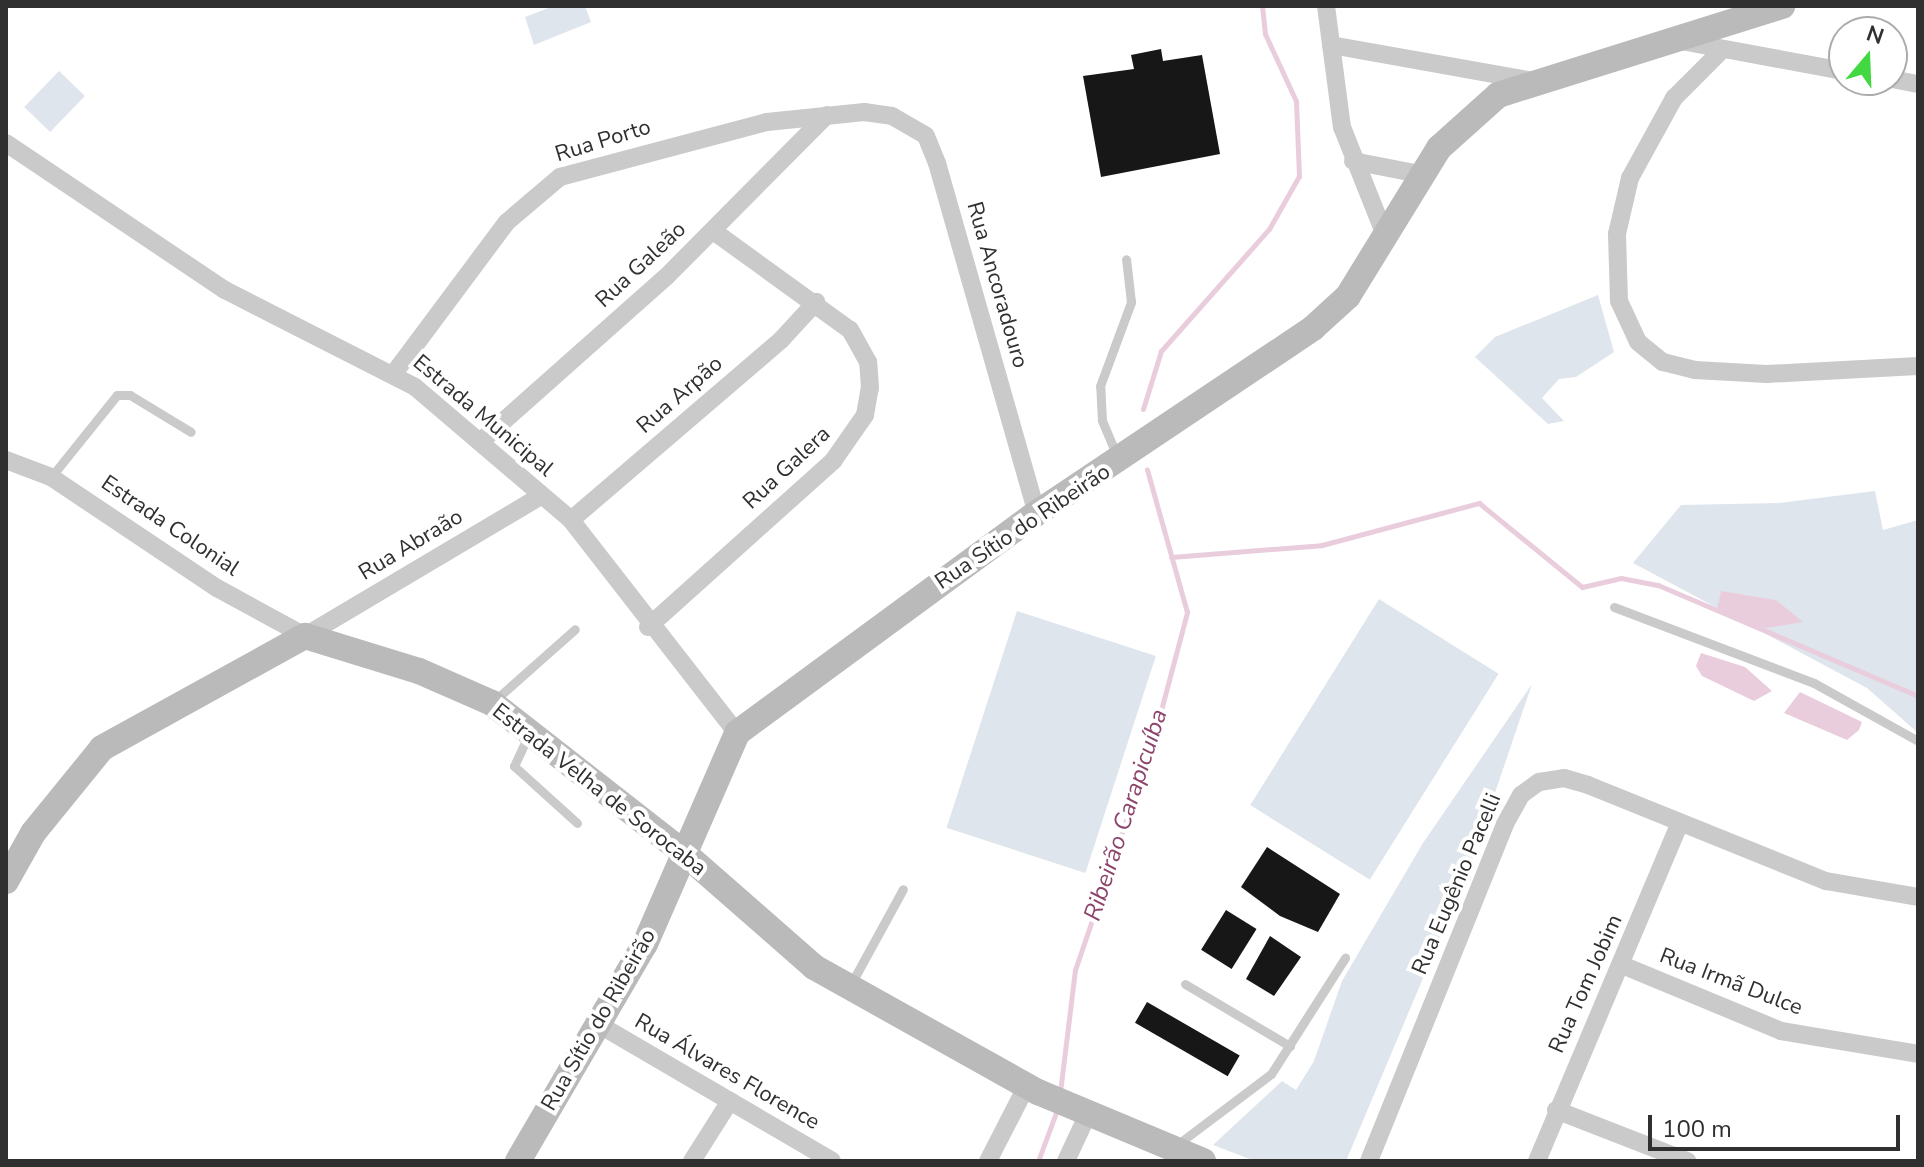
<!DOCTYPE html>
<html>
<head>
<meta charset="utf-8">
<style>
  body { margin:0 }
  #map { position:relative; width:1924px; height:1167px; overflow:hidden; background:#fff; font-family:"Nunito Sans",sans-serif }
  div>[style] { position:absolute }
  .green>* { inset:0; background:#dfe5ec; transform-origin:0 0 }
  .water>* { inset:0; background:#eacddd }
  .stream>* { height:5px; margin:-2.5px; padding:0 2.5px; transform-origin:2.5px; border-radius:2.5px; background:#eacddd }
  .building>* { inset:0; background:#171717; transform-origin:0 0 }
  .service>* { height:9px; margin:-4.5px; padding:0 4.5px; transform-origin:4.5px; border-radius:4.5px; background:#cacaca }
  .minor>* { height:18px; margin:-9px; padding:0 9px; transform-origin:9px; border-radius:9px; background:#cacaca }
  .secondary>* { height:26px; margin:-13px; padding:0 13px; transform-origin:13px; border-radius:13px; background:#bababa }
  span { translate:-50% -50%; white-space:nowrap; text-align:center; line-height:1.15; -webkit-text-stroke:8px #fff; paint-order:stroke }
  .street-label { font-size:22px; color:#303030 }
  .water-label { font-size:24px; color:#8d446b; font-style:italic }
  .frame { position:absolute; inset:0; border:8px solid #303030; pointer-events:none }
  .north { position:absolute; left:1828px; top:16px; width:80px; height:80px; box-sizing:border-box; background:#fff; border:2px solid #acacac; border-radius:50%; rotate:19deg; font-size:22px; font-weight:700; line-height:32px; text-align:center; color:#303030 }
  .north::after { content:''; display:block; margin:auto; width:28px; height:36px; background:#41d841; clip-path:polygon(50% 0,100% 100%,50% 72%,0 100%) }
  .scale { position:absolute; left:1648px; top:1115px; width:252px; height:36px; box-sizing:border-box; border:4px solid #303030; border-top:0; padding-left:10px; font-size:24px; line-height:28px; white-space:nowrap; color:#303030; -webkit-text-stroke:6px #fff; paint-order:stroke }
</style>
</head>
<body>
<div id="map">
  <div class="green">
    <div style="clip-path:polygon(554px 6px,585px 6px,591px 22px,534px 45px,525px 17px)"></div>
    <div style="left:59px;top:71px;width:36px;height:50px;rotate:44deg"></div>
    <div style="clip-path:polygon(1598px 295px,1614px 352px,1576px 377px,1559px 379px,1542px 398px,1564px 421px,1548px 424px,1475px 357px,1495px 337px)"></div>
    <div style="clip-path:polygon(1875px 491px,1883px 530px,1918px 520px,1918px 733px,1867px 688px,1633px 563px,1681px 505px,1779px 503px)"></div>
    <div style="left:1379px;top:599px;width:141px;height:243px;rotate:32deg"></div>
    <div style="left:1017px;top:611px;width:146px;height:228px;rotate:18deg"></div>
    <div style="clip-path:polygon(1532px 684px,1469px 869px,1346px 1161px,1255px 1161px,1213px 1145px,1282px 1081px,1296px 1090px,1314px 1061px,1342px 981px,1423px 843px)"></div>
  </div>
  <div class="water">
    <div style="clip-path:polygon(1721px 591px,1776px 600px,1803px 622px,1767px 628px,1744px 622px,1717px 610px)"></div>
    <div style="clip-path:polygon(1701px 653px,1745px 667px,1772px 691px,1754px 701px,1702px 676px,1696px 666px)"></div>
    <div style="clip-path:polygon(1800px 692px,1862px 722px,1859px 730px,1847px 740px,1784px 713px)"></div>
  </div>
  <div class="stream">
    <div style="left:1143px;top:409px;width:61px;rotate:-72.8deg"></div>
    <div style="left:1161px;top:351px;width:163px;rotate:-48.5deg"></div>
    <div style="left:1269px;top:229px;width:61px;rotate:-60.5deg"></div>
    <div style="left:1299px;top:176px;width:75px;rotate:-92.3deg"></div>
    <div style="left:1296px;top:101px;width:74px;rotate:-114.8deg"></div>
    <div style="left:1265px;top:34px;width:28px;rotate:-96deg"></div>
    <div style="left:1171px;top:557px;width:151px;rotate:-4.5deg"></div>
    <div style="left:1322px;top:545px;width:163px;rotate:-15deg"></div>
    <div style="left:1479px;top:503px;width:133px;rotate:39.2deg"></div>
    <div style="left:1582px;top:587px;width:40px;rotate:-13deg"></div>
    <div style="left:1621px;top:578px;width:38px;rotate:11deg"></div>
    <div style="left:1658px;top:585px;width:283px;rotate:23.1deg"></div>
    <div style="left:1060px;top:1092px;width:123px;rotate:-83deg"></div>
    <div style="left:1075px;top:970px;width:239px;rotate:-71.2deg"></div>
    <div style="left:1152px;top:744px;width:137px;rotate:-75.1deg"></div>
    <div style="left:1187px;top:612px;width:148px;rotate:-105.7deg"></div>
    <div style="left:1038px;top:1161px;width:54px;rotate:-69.6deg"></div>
  </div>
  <div class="building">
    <div style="clip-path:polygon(1161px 49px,1163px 61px,1202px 55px,1220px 154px,1101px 177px,1083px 76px,1134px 69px,1131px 55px)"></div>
    <div style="clip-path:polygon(1267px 847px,1340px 894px,1318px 932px,1280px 916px,1241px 887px)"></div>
    <div style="left:1226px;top:910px;width:36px;height:47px;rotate:32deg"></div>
    <div style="clip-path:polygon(1270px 936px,1301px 957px,1274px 996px,1246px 979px)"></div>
    <div style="left:1147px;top:1002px;width:107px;height:24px;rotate:30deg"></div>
  </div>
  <div class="service">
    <div style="left:1117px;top:456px;width:39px;rotate:-113deg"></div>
    <div style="left:1102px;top:420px;width:34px;rotate:-93deg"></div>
    <div style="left:1100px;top:386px;width:90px;rotate:-69.7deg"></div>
    <div style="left:1131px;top:302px;width:43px;rotate:-96.6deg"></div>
    <div style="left:51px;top:477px;width:105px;rotate:-51.2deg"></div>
    <div style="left:117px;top:395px;width:13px"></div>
    <div style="left:130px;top:395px;width:71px;rotate:31.2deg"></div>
    <div style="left:1614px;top:607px;width:214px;rotate:20.8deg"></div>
    <div style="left:1814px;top:683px;width:119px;rotate:29.1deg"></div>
    <div style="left:494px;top:701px;width:108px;rotate:-41.6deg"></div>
    <div style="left:528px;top:736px;width:33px;rotate:115deg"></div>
    <div style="left:514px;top:766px;width:85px;rotate:42.1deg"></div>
    <div style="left:851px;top:984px;width:108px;rotate:-61.3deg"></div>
    <div style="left:1185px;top:984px;width:122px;rotate:30.6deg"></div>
    <div style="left:1174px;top:1147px;width:121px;rotate:-37deg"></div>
    <div style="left:1271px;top:1074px;width:138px;rotate:-57.5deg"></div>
  </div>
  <div class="minor">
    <div style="left:1326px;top:6px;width:122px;rotate:82.5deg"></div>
    <div style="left:1342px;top:127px;width:111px;rotate:68.3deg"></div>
    <div style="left:1676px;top:40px;width:171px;rotate:10.5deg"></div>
    <div style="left:1331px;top:45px;width:206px;rotate:10.1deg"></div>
    <div style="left:1722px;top:50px;width:68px;rotate:135deg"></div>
    <div style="left:1674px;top:98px;width:91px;rotate:118.8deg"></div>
    <div style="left:1630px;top:178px;width:57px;rotate:103.1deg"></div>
    <div style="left:1617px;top:234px;width:67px;rotate:88.3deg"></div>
    <div style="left:1619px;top:301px;width:45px;rotate:65.1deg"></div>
    <div style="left:1638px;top:342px;width:32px;rotate:39deg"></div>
    <div style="left:1663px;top:362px;width:33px;rotate:14deg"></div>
    <div style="left:1695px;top:370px;width:72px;rotate:3.2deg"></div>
    <div style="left:1767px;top:374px;width:151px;rotate:-3deg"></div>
    <div style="left:1892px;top:79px;width:26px;rotate:11deg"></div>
    <div style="left:6px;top:143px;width:264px;rotate:33.9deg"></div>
    <div style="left:225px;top:290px;width:213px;rotate:27deg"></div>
    <div style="left:415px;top:387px;width:205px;rotate:40.4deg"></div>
    <div style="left:571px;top:520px;width:270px;rotate:52.1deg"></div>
    <div style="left:1353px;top:161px;width:67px;rotate:11.1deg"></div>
    <div style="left:395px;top:372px;width:187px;rotate:-53.3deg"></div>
    <div style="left:507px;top:222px;width:70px;rotate:-40.3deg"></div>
    <div style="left:560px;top:177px;width:214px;rotate:-14.9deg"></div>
    <div style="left:767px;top:122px;width:98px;rotate:-5.9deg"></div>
    <div style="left:864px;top:112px;width:28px;rotate:8deg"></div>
    <div style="left:892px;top:116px;width:39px;rotate:30deg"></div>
    <div style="left:926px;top:136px;width:29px;rotate:68deg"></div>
    <div style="left:937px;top:163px;width:364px;rotate:74.1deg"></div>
    <div style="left:480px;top:442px;width:250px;rotate:-41.6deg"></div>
    <div style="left:667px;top:276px;width:227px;rotate:-45.2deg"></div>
    <div style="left:6px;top:460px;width:48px;rotate:20.7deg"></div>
    <div style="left:51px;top:477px;width:200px;rotate:33.8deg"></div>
    <div style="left:217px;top:588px;width:100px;rotate:28.6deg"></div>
    <div style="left:305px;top:636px;width:274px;rotate:-30.7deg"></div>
    <div style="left:571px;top:520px;width:277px;rotate:-40.6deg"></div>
    <div style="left:781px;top:340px;width:52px;rotate:-47.4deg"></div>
    <div style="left:648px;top:627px;width:249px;rotate:-41.9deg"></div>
    <div style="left:833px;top:461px;width:56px;rotate:-55.2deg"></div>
    <div style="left:865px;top:415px;width:27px;rotate:-80deg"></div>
    <div style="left:870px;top:388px;width:26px;rotate:-94deg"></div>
    <div style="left:868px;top:362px;width:37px;rotate:-119deg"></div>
    <div style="left:850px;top:330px;width:169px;rotate:-144.1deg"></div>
    <div style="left:1622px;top:965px;width:172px;rotate:22.5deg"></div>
    <div style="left:1781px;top:1031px;width:139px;rotate:9.5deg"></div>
    <div style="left:598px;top:1024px;width:271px;rotate:30.3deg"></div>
    <div style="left:1556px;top:1110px;width:141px;rotate:21.3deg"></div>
    <div style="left:692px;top:1161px;width:71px;rotate:-57.7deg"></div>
    <div style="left:988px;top:1161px;width:85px;rotate:-62.8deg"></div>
    <div style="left:1066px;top:1161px;width:50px;rotate:-65deg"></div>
    <div style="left:1369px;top:1161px;width:363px;rotate:-68deg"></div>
    <div style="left:1505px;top:824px;width:33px;rotate:-61deg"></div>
    <div style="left:1521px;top:795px;width:22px;rotate:-36deg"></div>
    <div style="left:1539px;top:782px;width:25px;rotate:-9deg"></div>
    <div style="left:1564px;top:778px;width:25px;rotate:16deg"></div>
    <div style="left:1588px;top:785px;width:257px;rotate:22deg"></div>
    <div style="left:1826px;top:881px;width:93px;rotate:9.9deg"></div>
    <div style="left:1537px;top:1161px;width:365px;rotate:-67.1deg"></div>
  </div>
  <div class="secondary">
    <div style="left:6px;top:881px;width:55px;rotate:-60.6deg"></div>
    <div style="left:33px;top:833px;width:109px;rotate:-50.9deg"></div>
    <div style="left:102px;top:748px;width:232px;rotate:-28.9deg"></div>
    <div style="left:305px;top:636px;width:119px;rotate:17.1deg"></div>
    <div style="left:419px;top:671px;width:80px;rotate:23.7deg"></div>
    <div style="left:492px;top:703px;width:244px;rotate:38deg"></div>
    <div style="left:684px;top:853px;width:173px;rotate:41.2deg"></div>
    <div style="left:814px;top:967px;width:257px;rotate:29.2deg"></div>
    <div style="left:1038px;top:1092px;width:179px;rotate:22.7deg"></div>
    <div style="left:518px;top:1161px;width:251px;rotate:-59.7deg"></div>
    <div style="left:645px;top:944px;width:230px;rotate:-66.4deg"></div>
    <div style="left:737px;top:733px;width:372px;rotate:-36.3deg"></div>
    <div style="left:1037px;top:513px;width:332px;rotate:-33.8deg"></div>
    <div style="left:1313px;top:328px;width:47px;rotate:-42.4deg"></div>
    <div style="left:1348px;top:296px;width:174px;rotate:-58.4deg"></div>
    <div style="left:1439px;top:148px;width:79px;rotate:-41.9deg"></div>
    <div style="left:1498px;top:95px;width:298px;rotate:-17.4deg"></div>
  </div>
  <div class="street-label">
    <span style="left:603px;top:141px;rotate:-17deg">Rua Porto</span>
    <span style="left:641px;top:265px;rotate:-43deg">Rua Galeão</span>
    <span style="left:997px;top:285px;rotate:74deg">Rua Ancoradouro</span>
    <span style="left:680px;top:395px;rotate:-41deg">Rua Arpão</span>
    <span style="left:483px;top:416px;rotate:40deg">Estrada Municipal</span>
    <span style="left:787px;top:468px;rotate:-43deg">Rua Galera</span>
    <span style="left:170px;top:526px;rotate:34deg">Estrada Colonial</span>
    <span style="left:1023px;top:527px;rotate:-34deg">Rua Sítio do Ribeirão</span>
    <span style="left:411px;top:545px;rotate:-31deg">Rua Abraão</span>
    <span style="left:599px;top:790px;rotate:38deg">Estrada Velha de Sorocaba</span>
    <span style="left:1457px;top:884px;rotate:-67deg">Rua Eugênio Pacelli</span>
    <span style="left:1731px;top:982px;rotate:21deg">Rua Irmã Dulce</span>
    <span style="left:1586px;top:984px;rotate:-66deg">Rua Tom Jobim</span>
    <span style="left:599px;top:1020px;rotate:-60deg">Rua Sítio do Ribeirão</span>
    <span style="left:727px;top:1072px;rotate:30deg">Rua Álvares Florence</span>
  </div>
  <div class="water-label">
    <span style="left:1126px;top:815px;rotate:-72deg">Ribeirão Carapicuíba</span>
  </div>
  <div class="frame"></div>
  <div class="north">N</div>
  <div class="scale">100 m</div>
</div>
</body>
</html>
